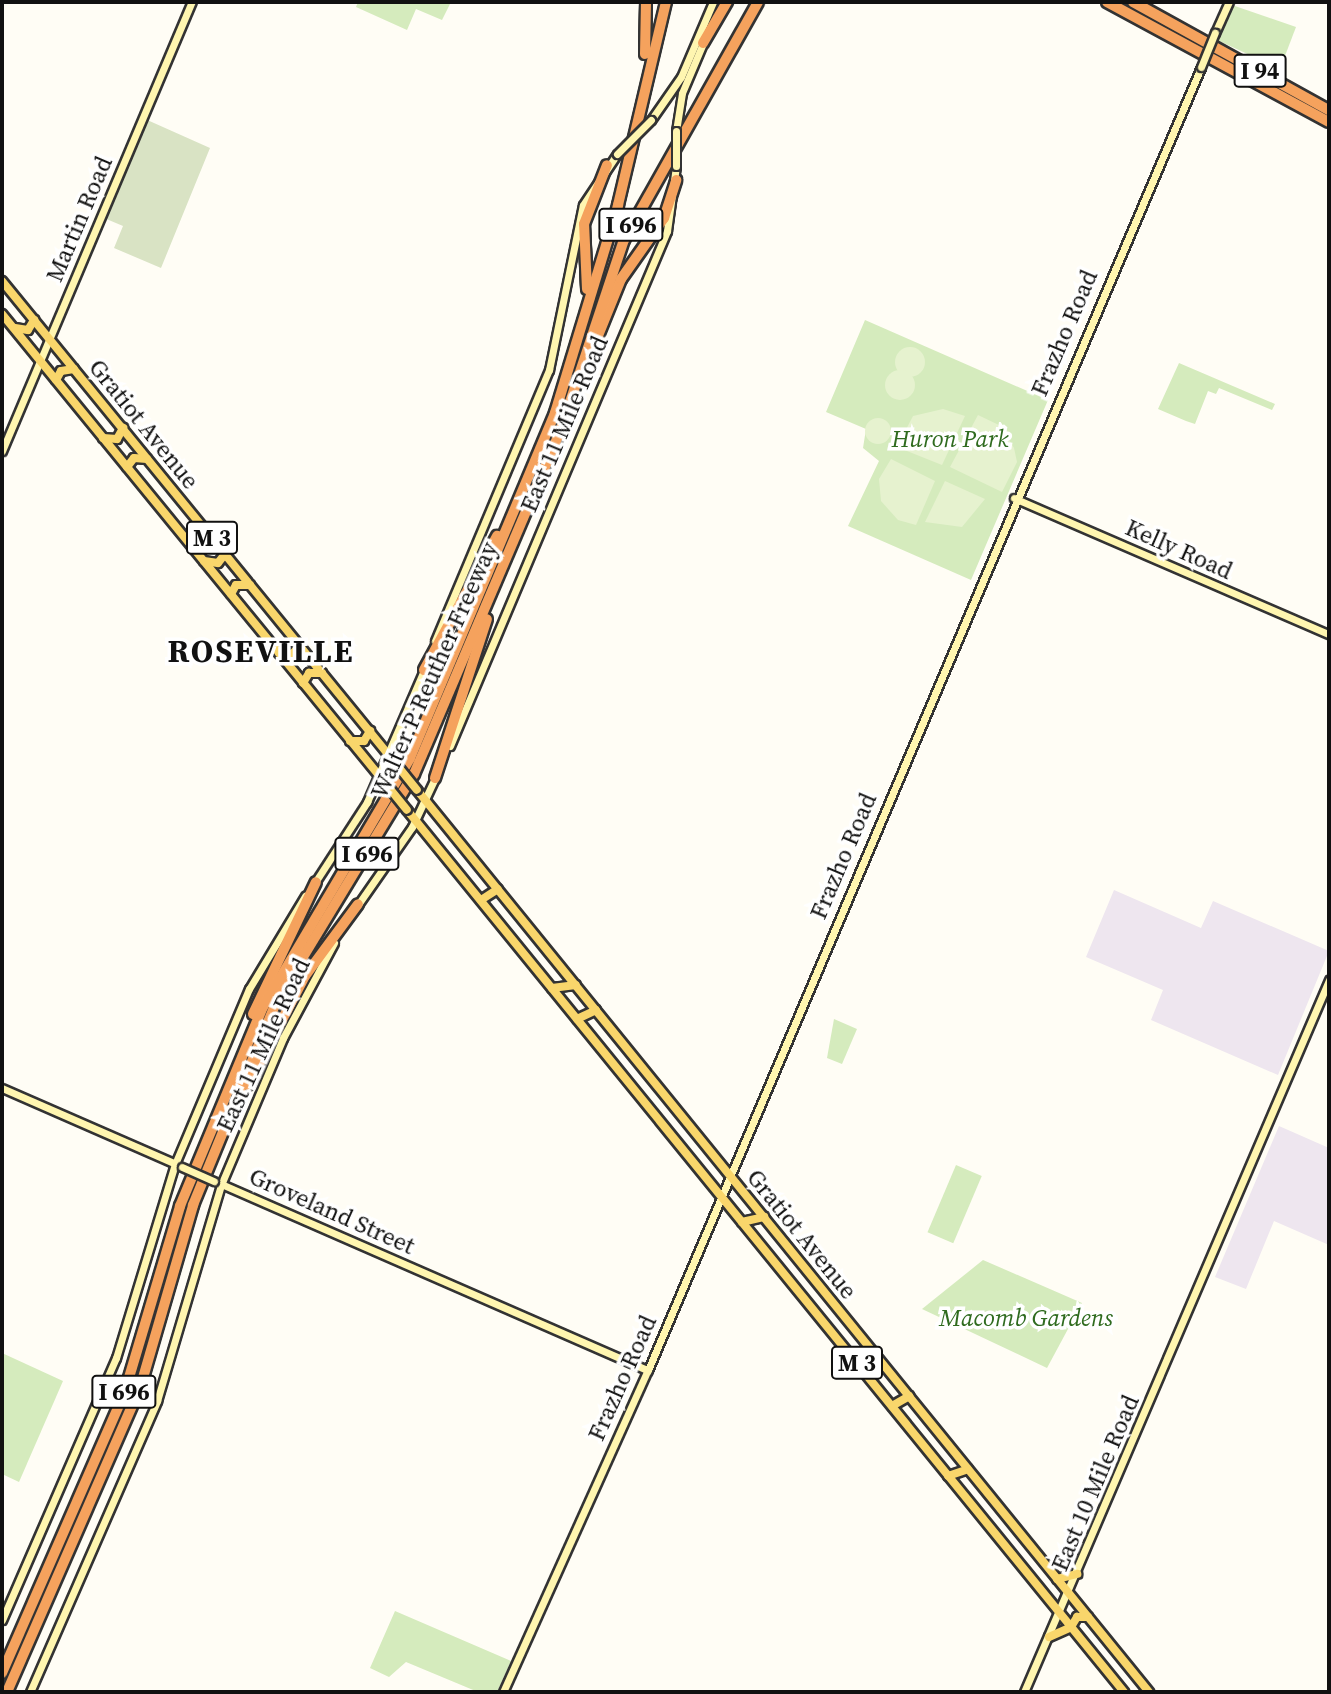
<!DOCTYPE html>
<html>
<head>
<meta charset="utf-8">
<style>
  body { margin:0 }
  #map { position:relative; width:1331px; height:1694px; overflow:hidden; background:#fffdf5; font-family:"Source Serif 4",serif }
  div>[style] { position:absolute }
  .industrial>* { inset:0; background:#eee6ef }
  .green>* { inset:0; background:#d5ebbd; transform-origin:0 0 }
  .cemetery>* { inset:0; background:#d9e3c4 }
  .pitch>* { inset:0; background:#e6f2cf }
  .round { border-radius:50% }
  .roads { filter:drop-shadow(2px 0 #333) drop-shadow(-2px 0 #333) drop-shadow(0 2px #333) drop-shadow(0 -2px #333) }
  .secondary>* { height:7px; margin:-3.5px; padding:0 3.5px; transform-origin:3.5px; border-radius:3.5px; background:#fff6b0 }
  .primary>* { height:8px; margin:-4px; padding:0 4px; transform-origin:4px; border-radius:4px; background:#f9d66b }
  .highway>* { height:10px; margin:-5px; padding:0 5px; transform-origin:5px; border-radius:5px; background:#f5a25d }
  .bridges { filter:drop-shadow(2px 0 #333) drop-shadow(-2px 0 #333) drop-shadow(0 2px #333) drop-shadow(0 -2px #333) }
  .secondary-bridge>* { height:7px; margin:-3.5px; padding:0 3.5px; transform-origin:3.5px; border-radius:3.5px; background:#fff6b0 }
  .primary-bridge>* { height:8px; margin:-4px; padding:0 4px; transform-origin:4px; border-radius:4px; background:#f9d66b }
  span { translate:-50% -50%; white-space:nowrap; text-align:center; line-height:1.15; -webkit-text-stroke:7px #fff; paint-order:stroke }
  .shield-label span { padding:2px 5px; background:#fff; border:2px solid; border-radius:5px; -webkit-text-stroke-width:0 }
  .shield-label { font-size:23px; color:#111; font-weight:700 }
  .street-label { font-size:24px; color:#111 }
  .park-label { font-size:24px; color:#2f6b1f; font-style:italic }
  .district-label { font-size:32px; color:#111; font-weight:700; letter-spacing:2px }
  .frame { position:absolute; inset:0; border:4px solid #111; pointer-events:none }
</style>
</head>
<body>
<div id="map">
  <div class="industrial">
    <div style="clip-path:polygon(1114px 890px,1201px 928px,1213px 901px,1329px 951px,1278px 1075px,1151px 1020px,1163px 990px,1086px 957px)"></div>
    <div style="clip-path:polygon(1279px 1126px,1329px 1148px,1329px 1245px,1274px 1221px,1246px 1289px,1215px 1277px)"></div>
  </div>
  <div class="green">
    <div style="clip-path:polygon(358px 2px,451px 2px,442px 20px,416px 9px,407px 30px,356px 7px)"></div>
    <div style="clip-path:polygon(1232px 5px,1296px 27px,1280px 69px,1217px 40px)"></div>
    <div style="clip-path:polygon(865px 320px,1048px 400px,971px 580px,848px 526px,879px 461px,863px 448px,866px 429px,826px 412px)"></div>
    <div style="clip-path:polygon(1179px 363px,1275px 404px,1272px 410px,1219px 388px,1216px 394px,1208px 391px,1195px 424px,1186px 421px,1158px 409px)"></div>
    <div style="clip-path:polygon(834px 1019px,857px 1029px,842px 1064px,827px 1058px)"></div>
    <div style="left:956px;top:1165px;width:28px;height:73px;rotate:23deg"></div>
    <div style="clip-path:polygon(983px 1260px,1082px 1303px,1047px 1368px,922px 1309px)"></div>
    <div style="clip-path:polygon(2px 1353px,63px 1381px,19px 1482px,2px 1474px)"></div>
    <div style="clip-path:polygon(395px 1611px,511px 1661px,497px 1692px,478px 1692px,406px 1662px,389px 1677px,370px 1668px)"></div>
  </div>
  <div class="cemetery">
    <div style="clip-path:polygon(145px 119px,210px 148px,161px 268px,114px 248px,123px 226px,104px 218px)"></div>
  </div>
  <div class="pitch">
    <div class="round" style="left:895px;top:347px;width:30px;height:30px"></div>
    <div class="round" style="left:885px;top:370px;width:30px;height:30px"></div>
    <div style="clip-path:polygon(943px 409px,965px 416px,942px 465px,897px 447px,913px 416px)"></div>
    <div style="clip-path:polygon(978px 415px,1001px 426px,1014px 448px,1017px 462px,1002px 492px,950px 467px)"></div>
    <div class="round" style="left:865px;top:418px;width:26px;height:26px"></div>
    <div style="clip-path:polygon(891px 459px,935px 481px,916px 525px,898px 520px,881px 501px,879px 479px)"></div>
    <div style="clip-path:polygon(945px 481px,985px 499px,962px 527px,925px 522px)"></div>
  </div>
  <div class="roads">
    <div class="secondary">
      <div style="left:1215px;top:33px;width:34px;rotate:-66deg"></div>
      <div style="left:651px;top:120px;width:52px;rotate:-55.1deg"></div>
      <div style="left:681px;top:77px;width:82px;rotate:-66.9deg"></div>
      <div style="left:676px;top:131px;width:38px;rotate:-81deg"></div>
      <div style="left:682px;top:93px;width:56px;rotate:-67.1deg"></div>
      <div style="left:2px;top:451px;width:488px;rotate:-67.1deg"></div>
      <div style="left:1014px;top:498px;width:343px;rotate:23.4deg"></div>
      <div style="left:435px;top:641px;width:294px;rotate:-67.2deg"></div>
      <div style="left:549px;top:370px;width:168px;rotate:-78.4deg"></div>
      <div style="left:583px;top:205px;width:61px;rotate:-56.3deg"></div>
      <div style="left:450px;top:746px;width:559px;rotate:-67.15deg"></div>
      <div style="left:667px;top:231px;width:66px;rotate:-82.1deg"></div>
      <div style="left:314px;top:884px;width:98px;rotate:-57.1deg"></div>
      <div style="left:367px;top:802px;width:146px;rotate:-66.6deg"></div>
      <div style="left:357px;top:906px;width:96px;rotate:-55.2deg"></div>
      <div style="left:412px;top:827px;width:56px;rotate:-64.8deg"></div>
      <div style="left:2px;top:1088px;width:192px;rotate:23.6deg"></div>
      <div style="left:219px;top:1183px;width:468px;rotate:23.6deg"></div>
      <div style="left:2px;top:1620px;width:286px;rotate:-66.5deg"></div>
      <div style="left:116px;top:1358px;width:203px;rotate:-73.1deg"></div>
      <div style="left:175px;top:1164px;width:190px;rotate:-67.1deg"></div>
      <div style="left:249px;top:989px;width:109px;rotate:-58.9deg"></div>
      <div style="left:30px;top:1692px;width:318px;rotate:-66.4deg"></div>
      <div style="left:157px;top:1401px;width:225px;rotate:-73.5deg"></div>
      <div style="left:221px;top:1185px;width:160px;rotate:-67.1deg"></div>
      <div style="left:283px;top:1038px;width:108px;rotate:-61.8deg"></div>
      <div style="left:503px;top:1692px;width:353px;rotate:-65.8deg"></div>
      <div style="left:648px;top:1370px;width:1415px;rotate:-67deg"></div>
      <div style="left:1024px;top:1692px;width:775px;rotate:-66.81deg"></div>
    </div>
    <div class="primary">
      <div style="left:2px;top:281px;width:623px;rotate:50.79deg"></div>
      <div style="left:2px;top:314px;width:607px;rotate:50.75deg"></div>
      <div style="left:15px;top:328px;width:13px;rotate:9deg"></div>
      <div style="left:28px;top:330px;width:12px;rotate:-59deg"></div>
      <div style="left:56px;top:380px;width:10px;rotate:-61deg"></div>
      <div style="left:61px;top:371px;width:13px;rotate:-9deg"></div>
      <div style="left:103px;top:438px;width:14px;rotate:4deg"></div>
      <div style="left:117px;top:439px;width:13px;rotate:-61deg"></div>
      <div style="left:127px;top:467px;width:11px;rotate:-52deg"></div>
      <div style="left:134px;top:458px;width:13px;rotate:4deg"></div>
      <div style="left:204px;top:561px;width:14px;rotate:8deg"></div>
      <div style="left:218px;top:563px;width:11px;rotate:-52deg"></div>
      <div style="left:231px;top:594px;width:10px;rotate:-61deg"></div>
      <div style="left:236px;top:585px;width:14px"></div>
      <div style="left:279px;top:653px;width:13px;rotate:4deg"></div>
      <div style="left:292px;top:654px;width:11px;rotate:-45deg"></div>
      <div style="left:303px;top:683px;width:12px;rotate:-59deg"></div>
      <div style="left:309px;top:673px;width:13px"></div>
      <div style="left:350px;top:741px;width:14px"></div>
      <div style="left:364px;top:741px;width:12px;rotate:-59deg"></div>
      <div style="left:417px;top:790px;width:1162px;rotate:50.94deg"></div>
      <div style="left:407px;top:810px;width:1137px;rotate:50.89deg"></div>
      <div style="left:481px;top:900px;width:20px;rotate:-33deg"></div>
      <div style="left:552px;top:988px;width:24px;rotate:-7deg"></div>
      <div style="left:577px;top:1019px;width:21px;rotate:-25deg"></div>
      <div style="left:742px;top:1222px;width:23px;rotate:-13deg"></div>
      <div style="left:892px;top:1406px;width:20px;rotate:-30deg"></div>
      <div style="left:948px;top:1476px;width:21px;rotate:-19deg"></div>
      <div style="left:1057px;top:1579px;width:21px;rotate:-14deg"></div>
      <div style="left:1071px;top:1627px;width:12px;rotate:-59deg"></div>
      <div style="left:1077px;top:1617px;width:11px"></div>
      <div style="left:1049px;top:1637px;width:24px;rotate:-24deg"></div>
    </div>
    <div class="highway">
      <div style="left:1107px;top:2px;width:252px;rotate:28.4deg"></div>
      <div style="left:1133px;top:2px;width:224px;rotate:28.9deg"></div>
      <div style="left:703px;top:43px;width:48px;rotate:-59.7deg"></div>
      <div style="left:645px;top:54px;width:52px;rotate:-88.9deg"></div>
      <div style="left:587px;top:289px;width:65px;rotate:-92.6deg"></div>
      <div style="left:584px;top:224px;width:63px;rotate:-68.7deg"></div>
      <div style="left:593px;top:348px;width:74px;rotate:-67.9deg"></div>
      <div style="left:621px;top:279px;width:75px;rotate:-54.8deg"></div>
      <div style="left:664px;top:218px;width:40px;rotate:-72deg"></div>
      <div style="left:424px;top:670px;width:153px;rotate:-61.4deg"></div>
      <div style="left:435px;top:778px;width:167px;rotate:-71.9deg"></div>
      <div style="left:253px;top:1014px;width:146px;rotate:-64.5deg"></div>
      <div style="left:248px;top:1085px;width:123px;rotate:-62.4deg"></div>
      <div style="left:305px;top:976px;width:89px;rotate:-53.6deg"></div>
      <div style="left:2px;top:1673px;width:308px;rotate:-66.4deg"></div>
      <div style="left:125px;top:1391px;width:193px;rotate:-73.4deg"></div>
      <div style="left:180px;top:1206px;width:216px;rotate:-67.4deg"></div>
      <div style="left:263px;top:1007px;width:289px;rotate:-59.4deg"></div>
      <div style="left:410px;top:758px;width:374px;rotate:-67.2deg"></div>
      <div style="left:555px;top:413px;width:217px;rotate:-73.1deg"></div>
      <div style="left:618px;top:205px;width:209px;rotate:-76.7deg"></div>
      <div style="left:7px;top:1692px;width:332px;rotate:-66.4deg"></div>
      <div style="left:140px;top:1388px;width:191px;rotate:-73.8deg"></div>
      <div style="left:193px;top:1205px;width:222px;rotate:-67.7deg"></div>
      <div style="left:277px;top:1000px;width:264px;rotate:-58.8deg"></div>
      <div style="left:414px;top:774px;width:375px;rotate:-66.9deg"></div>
      <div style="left:561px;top:429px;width:199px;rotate:-71.6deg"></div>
      <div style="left:624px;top:240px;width:273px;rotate:-60.6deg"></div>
    </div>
  </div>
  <div class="bridges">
    <div class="secondary-bridge">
      <div style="left:1201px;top:67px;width:37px;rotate:-68deg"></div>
      <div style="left:617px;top:154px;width:48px;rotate:-45deg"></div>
      <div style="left:676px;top:166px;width:35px;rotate:-90deg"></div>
      <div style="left:182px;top:1167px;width:35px;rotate:24deg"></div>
    </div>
    <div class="primary-bridge">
      <div style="left:396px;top:764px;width:33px;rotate:51deg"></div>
      <div style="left:386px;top:784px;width:33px;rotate:51deg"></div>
    </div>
  </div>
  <div class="shield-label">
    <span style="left:1260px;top:71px">I 94</span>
    <span style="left:631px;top:225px">I 696</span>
    <span style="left:212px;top:538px">M 3</span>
    <span style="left:367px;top:854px">I 696</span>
    <span style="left:857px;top:1363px">M 3</span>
    <span style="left:124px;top:1392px">I 696</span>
  </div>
  <div class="street-label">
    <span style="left:79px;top:219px;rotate:-67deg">Martin Road</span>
    <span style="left:1064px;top:333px;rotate:-67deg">Frazho Road</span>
    <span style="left:144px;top:424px;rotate:51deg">Gratiot Avenue</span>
    <span style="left:564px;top:424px;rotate:-67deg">East 11 Mile Road</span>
    <span style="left:1179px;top:549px;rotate:24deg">Kelly Road</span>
    <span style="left:434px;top:670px;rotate:-66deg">Walter P Reuther Freeway</span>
    <span style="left:843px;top:856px;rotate:-67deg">Frazho Road</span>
    <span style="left:263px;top:1045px;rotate:-65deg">East 11 Mile Road</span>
    <span style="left:332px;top:1211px;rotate:24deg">Groveland Street</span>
    <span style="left:802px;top:1234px;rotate:51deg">Gratiot Avenue</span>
    <span style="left:622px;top:1378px;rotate:-66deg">Frazho Road</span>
    <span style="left:1095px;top:1483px;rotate:-67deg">East 10 Mile Road</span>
  </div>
  <div class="park-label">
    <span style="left:950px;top:439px">Huron Park</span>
    <span style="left:1026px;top:1318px">Macomb Gardens</span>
  </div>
  <div class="district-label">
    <span style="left:261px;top:651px">ROSEVILLE</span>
  </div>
  <div class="frame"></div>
</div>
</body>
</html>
